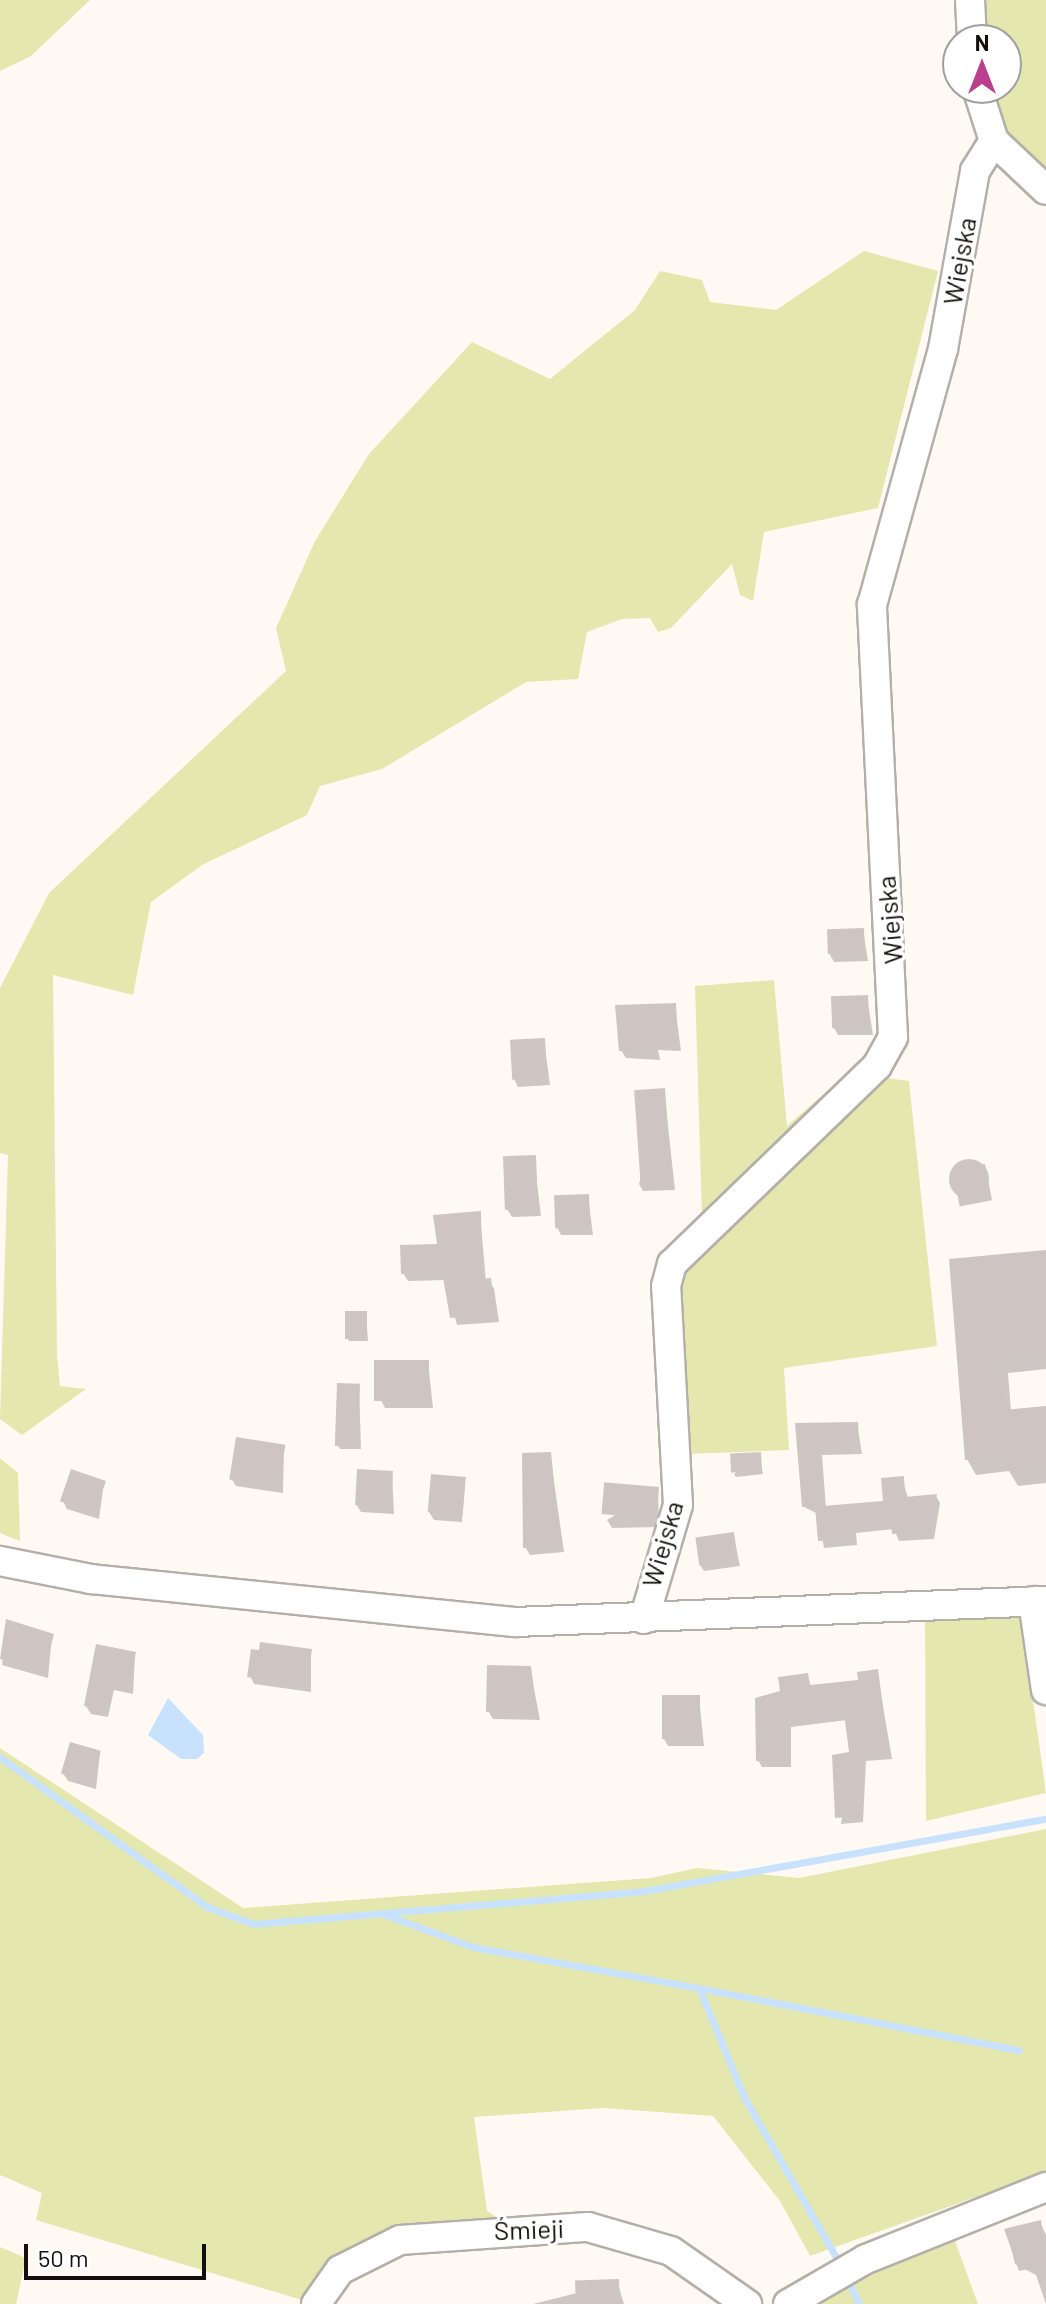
<!DOCTYPE html>
<html>
<head>
<meta charset="utf-8">
<style>
  body { margin:0 }
  #map { position:relative; width:1046px; height:2304px; overflow:hidden; background:#fff9f3; font-family:Barlow,sans-serif }
  div>[style] { position:absolute }
  .green>* { inset:0; background:#e4e8ae }
  .water>* { inset:0; background:#c8e1fd }
  .shadow>* { inset:0; background:#0003; transform-origin:0 0 }
  .stream>* { height:7px; margin:-3.5px; padding:0 3.5px; transform-origin:3.5px; border-radius:3.5px; background:#c8e1fd }
  .building>* { inset:0; background:#cec5c2; transform-origin:0 0 }
  .round { border-radius:50% }
  .roads { filter:drop-shadow(2px 0 #b4afa9) drop-shadow(-2px 0 #b4afa9) drop-shadow(0 2px #b4afa9) drop-shadow(0 -2px #b4afa9) }
  .minor>* { height:28px; margin:-14px; padding:0 14px; transform-origin:14px; border-radius:14px; background:#fff }
  span { translate:-50% -50%; white-space:nowrap; text-align:center; line-height:1.15; -webkit-text-stroke:7px #fff; paint-order:stroke }
  .street-label { font-size:26px; color:#12100e }
  .north { position:absolute; left:942px; top:24px; width:80px; height:80px; box-sizing:border-box; background:#fff; border:2px solid #a09f9f; border-radius:50%; rotate:0deg; font-size:22px; font-weight:700; line-height:32px; text-align:center; color:#12100e }
  .north::after { content:''; display:block; margin:auto; width:28px; height:36px; background:#ba3f8f; clip-path:polygon(50% 0,100% 100%,50% 72%,0 100%) }
  .scale { position:absolute; left:24px; top:2244px; width:182px; height:36px; box-sizing:border-box; border:4px solid #12100e; border-top:0; padding-left:10px; font-size:24px; line-height:28px; white-space:nowrap; color:#12100e; -webkit-text-stroke:6px #fff; paint-order:stroke }
</style>
</head>
<body>
<div id="map">
  <div class="green">
    <div style="clip-path:polygon(0 0,90px 0,31px 56px,0 71px)"></div>
    <div style="clip-path:polygon(979px 0,1046px 0,1046px 178px,996px 128px,985px 88px,1006px 88px,1006px 40px,981px 40px)"></div>
    <div style="clip-path:polygon(864px 251px,938px 271px,878px 508px,764px 532px,753px 601px,740px 595px,732px 564px,671px 628px,658px 632px,650px 618px,622px 619px,587px 632px,578px 679px,526px 682px,382px 769px,320px 786px,307px 815px,202px 865px,151px 902px,133px 995px,53px 975px,57px 1355px,60px 1386px,86px 1389px,22px 1435px,0 1419px,8px 1155px,0 1153px,0 988px,49px 893px,286px 671px,276px 628px,315px 541px,369px 454px,472px 342px,550px 379px,635px 310px,660px 271px,702px 280px,710px 302px,776px 310px)"></div>
    <div style="clip-path:polygon(774px 980px,787px 1126px,848px 1073px,909px 1081px,937px 1346px,784px 1368px,789px 1450px,687px 1454px,663px 1384px,655px 1271px,702px 1218px,695px 986px)"></div>
    <div style="clip-path:polygon(0 1458px,18px 1473px,20px 1541px,0 1533px)"></div>
    <div style="clip-path:polygon(1021px 1614px,1046px 1793px,926px 1821px,925px 1620px)"></div>
    <div style="clip-path:polygon(0 1748px,243px 1908px,651px 1878px,697px 1868px,799px 1878px,1046px 1829px,1046px 2172px,810px 2256px,780px 2201px,713px 2116px,603px 2108px,474px 2117px,487px 2211px,504px 2222px,375px 2235px,321px 2274px,302px 2300px,36px 2220px,42px 2193px,0 2175px)"></div>
    <div style="clip-path:polygon(953px 2235px,978px 2304px,812px 2304px)"></div>
    <div style="clip-path:polygon(0 2247px,26px 2258px,16px 2304px,0 2304px)"></div>
  </div>
  <div class="water">
    <div style="clip-path:polygon(168px 1698px,203px 1735px,204px 1753px,197px 1759px,181px 1759px,148px 1735px)"></div>
  </div>
  <div class="shadow">
    <div style="clip-path:polygon(863px 930px,868px 961px,834px 962px,830px 955px)"></div>
    <div style="clip-path:polygon(867px 997px,873px 1035px,838px 1035px,834px 1028px)"></div>
    <div style="clip-path:polygon(675px 1005px,681px 1051px,658px 1050px,660px 1060px,626px 1058px,621px 1050px)"></div>
    <div style="clip-path:polygon(544px 1040px,550px 1085px,518px 1087px,514px 1079px)"></div>
    <div style="clip-path:polygon(664px 1090px,675px 1190px,643px 1191px,639px 1184px)"></div>
    <div style="clip-path:polygon(534px 1157px,541px 1216px,512px 1217px,507px 1209px)"></div>
    <div style="left:985px;top:1164px;width:37px;height:33px;rotate:79deg"></div>
    <div style="clip-path:polygon(588px 1196px,593px 1235px,561px 1235px,557px 1227px)"></div>
    <div style="clip-path:polygon(480px 1214px,486px 1281px,494px 1288px,499px 1322px,457px 1325px,446px 1280px,408px 1281px,403px 1273px)"></div>
    <div style="clip-path:polygon(1046px 1252px,1046px 1369px,1008px 1373px,1011px 1411px,1046px 1408px,1046px 1483px,1018px 1486px,1009px 1471px,976px 1475px,967px 1459px,951px 1261px)"></div>
    <div style="clip-path:polygon(366px 1313px,368px 1341px,349px 1341px,347px 1338px)"></div>
    <div style="clip-path:polygon(428px 1362px,433px 1408px,385px 1408px,381px 1400px)"></div>
    <div style="clip-path:polygon(359px 1386px,361px 1449px,340px 1449px,338px 1445px)"></div>
    <div style="clip-path:polygon(857px 1424px,862px 1454px,822px 1455px,826px 1508px,885px 1503px,902px 1478px,908px 1498px,936px 1496px,940px 1503px,934px 1539px,899px 1541px,894px 1529px,856px 1533px,857px 1545px,824px 1548px,818px 1514px,804px 1507px,797px 1425px)"></div>
    <div style="clip-path:polygon(284px 1446px,283px 1493px,236px 1486px,231px 1478px)"></div>
    <div style="clip-path:polygon(550px 1454px,564px 1552px,530px 1555px,525px 1547px)"></div>
    <div style="clip-path:polygon(759px 1454px,763px 1474px,736px 1477px,734px 1474px)"></div>
    <div style="clip-path:polygon(392px 1473px,394px 1514px,361px 1512px,356px 1504px)"></div>
    <div style="clip-path:polygon(465px 1479px,462px 1522px,434px 1520px,429px 1512px)"></div>
    <div style="clip-path:polygon(104px 1482px,99px 1519px,67px 1509px,63px 1501px)"></div>
    <div style="clip-path:polygon(658px 1489px,659px 1527px,612px 1528px,607px 1520px)"></div>
    <div style="clip-path:polygon(733px 1534px,740px 1566px,704px 1571px,700px 1565px)"></div>
    <div style="clip-path:polygon(8px 1621px,52px 1636px,48px 1678px,2px 1665px)"></div>
    <div style="clip-path:polygon(311px 1651px,311px 1692px,254px 1684px,250px 1676px)"></div>
    <div style="clip-path:polygon(135px 1654px,133px 1694px,114px 1690px,108px 1717px,91px 1714px,86px 1706px)"></div>
    <div style="clip-path:polygon(530px 1668px,540px 1720px,493px 1719px,488px 1711px)"></div>
    <div style="clip-path:polygon(877px 1671px,892px 1759px,866px 1761px,863px 1822px,841px 1824px,851px 1754px,847px 1720px,791px 1727px,791px 1767px,762px 1767px,758px 1760px,782px 1692px,807px 1675px,811px 1687px,860px 1682px)"></div>
    <div style="clip-path:polygon(699px 1697px,704px 1746px,668px 1746px,664px 1739px)"></div>
    <div style="clip-path:polygon(100px 1753px,96px 1789px,68px 1781px,63px 1773px)"></div>
    <div style="clip-path:polygon(1040px 2222px,1046px 2235px,1046px 2304px,1036px 2275px,1015px 2264px,1007px 2231px)"></div>
    <div style="clip-path:polygon(617px 2281px,624px 2304px,533px 2304px,577px 2293px)"></div>
  </div>
  <div class="stream">
    <div style="left:0;top:1757px;width:256px;rotate:35.9deg"></div>
    <div style="left:207px;top:1907px;width:50px;rotate:19.9deg"></div>
    <div style="left:254px;top:1924px;width:391px;rotate:-4.8deg"></div>
    <div style="left:644px;top:1891px;width:408px;rotate:-10.2deg"></div>
    <div style="left:383px;top:1914px;width:96px;rotate:20.1deg"></div>
    <div style="left:473px;top:1947px;width:230px;rotate:10.3deg"></div>
    <div style="left:699px;top:1988px;width:118px;rotate:67.6deg"></div>
    <div style="left:744px;top:2097px;width:190px;rotate:60.1deg"></div>
    <div style="left:699px;top:1988px;width:326px;rotate:11deg"></div>
    <div style="left:848px;top:2281px;width:25px;rotate:64deg"></div>
  </div>
  <div class="building">
    <div style="left:864px;top:928px;width:25px;height:37px;rotate:88deg"></div>
    <div style="left:868px;top:995px;width:32px;height:37px;rotate:88deg"></div>
    <div style="clip-path:polygon(676px 1003px,678px 1044px,655px 1043px,657px 1053px,619px 1051px,615px 1005px)"></div>
    <div style="left:545px;top:1038px;width:40px;height:35px;rotate:87deg"></div>
    <div style="left:665px;top:1088px;width:95px;height:31px;rotate:86deg"></div>
    <div style="left:536px;top:1155px;width:54px;height:33px;rotate:88deg"></div>
    <div class="round" style="left:949px;top:1159px;width:40px;height:40px"></div>
    <div style="left:589px;top:1194px;width:33px;height:35px;rotate:88deg"></div>
    <div style="clip-path:polygon(481px 1211px,482px 1279px,491px 1278px,496px 1315px,450px 1318px,442px 1272px,401px 1274px,400px 1245px,437px 1244px,433px 1215px)"></div>
    <div style="clip-path:polygon(1046px 1250px,1046px 1353px,1000px 1358px,1004px 1410px,1046px 1406px,1046px 1467px,1007px 1471px,1005px 1456px,965px 1460px,949px 1259px)"></div>
    <div style="left:367px;top:1311px;width:28px;height:22px;rotate:90deg"></div>
    <div style="left:429px;top:1360px;width:41px;height:55px;rotate:90deg"></div>
    <div style="left:337px;top:1383px;width:23px;height:63px;rotate:2deg"></div>
    <div style="clip-path:polygon(858px 1422px,859px 1447px,819px 1448px,823px 1506px,883px 1501px,881px 1478px,904px 1476px,905px 1497px,937px 1494px,931px 1532px,892px 1534px,891px 1522px,853px 1526px,854px 1538px,818px 1541px,815px 1507px,802px 1507px,795px 1423px)"></div>
    <div style="left:236px;top:1437px;width:50px;height:43px;rotate:9deg"></div>
    <div style="clip-path:polygon(551px 1452px,560px 1544px,523px 1548px,522px 1453px)"></div>
    <div style="left:761px;top:1452px;width:19px;height:31px;rotate:87deg"></div>
    <div style="left:71px;top:1469px;width:37px;height:34px;rotate:19deg"></div>
    <div style="left:357px;top:1469px;width:36px;height:36px;rotate:3deg"></div>
    <div style="left:431px;top:1474px;width:35px;height:38px;rotate:5deg"></div>
    <div style="left:659px;top:1487px;width:32px;height:55px;rotate:95deg"></div>
    <div style="left:734px;top:1532px;width:28px;height:39px;rotate:82deg"></div>
    <div style="clip-path:polygon(6px 1619px,54px 1634px,44px 1672px,0 1659px)"></div>
    <div style="clip-path:polygon(260px 1642px,312px 1649px,307px 1685px,247px 1677px,251px 1649px,259px 1650px)"></div>
    <div style="clip-path:polygon(96px 1644px,136px 1652px,129px 1687px,110px 1684px,105px 1710px,84px 1706px)"></div>
    <div style="clip-path:polygon(487px 1665px,531px 1666px,537px 1713px,486px 1712px)"></div>
    <div style="clip-path:polygon(878px 1669px,889px 1753px,863px 1754px,860px 1816px,835px 1818px,832px 1755px,849px 1752px,844px 1713px,788px 1721px,789px 1760px,756px 1761px,755px 1698px,780px 1691px,778px 1677px,808px 1673px,810px 1685px,858px 1680px,857px 1672px)"></div>
    <div style="left:662px;top:1695px;width:38px;height:44px"></div>
    <div style="left:70px;top:1742px;width:32px;height:33px;rotate:16deg"></div>
    <div style="clip-path:polygon(1041px 2220px,1046px 2265px,1019px 2271px,1004px 2229px)"></div>
    <div style="left:619px;top:2279px;width:25px;height:44px;rotate:88deg"></div>
  </div>
  <div class="roads">
    <div class="minor">
      <div style="left:970px;top:0;width:40px;rotate:87.1deg"></div>
      <div style="left:977px;top:88px;width:56px;rotate:72.2deg"></div>
      <div style="left:994px;top:141px;width:71px;rotate:43.3deg"></div>
      <div style="left:0;top:1561px;width:93px;rotate:11.2deg"></div>
      <div style="left:91px;top:1579px;width:426px;rotate:5.8deg"></div>
      <div style="left:515px;top:1622px;width:531px;rotate:-2.26deg"></div>
      <div style="left:1033px;top:1601px;width:90px;rotate:81.7deg"></div>
      <div style="left:644px;top:1619px;width:119px;rotate:-73.4deg"></div>
      <div style="left:678px;top:1505px;width:219px;rotate:-93.1deg"></div>
      <div style="left:666px;top:1286px;width:23px;rotate:-75deg"></div>
      <div style="left:672px;top:1264px;width:285px;rotate:-44deg"></div>
      <div style="left:877px;top:1066px;width:33px;rotate:-61deg"></div>
      <div style="left:893px;top:1037px;width:433px;rotate:-92.8deg"></div>
      <div style="left:872px;top:605px;width:266px;rotate:-74.5deg"></div>
      <div style="left:943px;top:349px;width:181px;rotate:-79.8deg"></div>
      <div style="left:975px;top:171px;width:36px;rotate:-58deg"></div>
      <div style="left:316px;top:2304px;width:42px;rotate:-54.8deg"></div>
      <div style="left:340px;top:2270px;width:67px;rotate:-26.6deg"></div>
      <div style="left:400px;top:2240px;width:188px;rotate:-4deg"></div>
      <div style="left:588px;top:2227px;width:86px;rotate:16.1deg"></div>
      <div style="left:671px;top:2251px;width:93px;rotate:34.9deg"></div>
      <div style="left:788px;top:2304px;width:90px;rotate:-30deg"></div>
      <div style="left:866px;top:2259px;width:194px;rotate:-21.8deg"></div>
    </div>
  </div>
  <div class="street-label">
    <span style="left:959px;top:261px;rotate:-80deg">Wiejska</span>
    <span style="left:889px;top:920px;rotate:-95deg">Wiejska</span>
    <span style="left:662px;top:1544px;rotate:-74deg">Wiejska</span>
    <span style="left:529px;top:2229px;rotate:-2deg">Śmieji</span>
  </div>
  <div class="north">N</div>
  <div class="scale">50 m</div>
</div>
</body>
</html>
